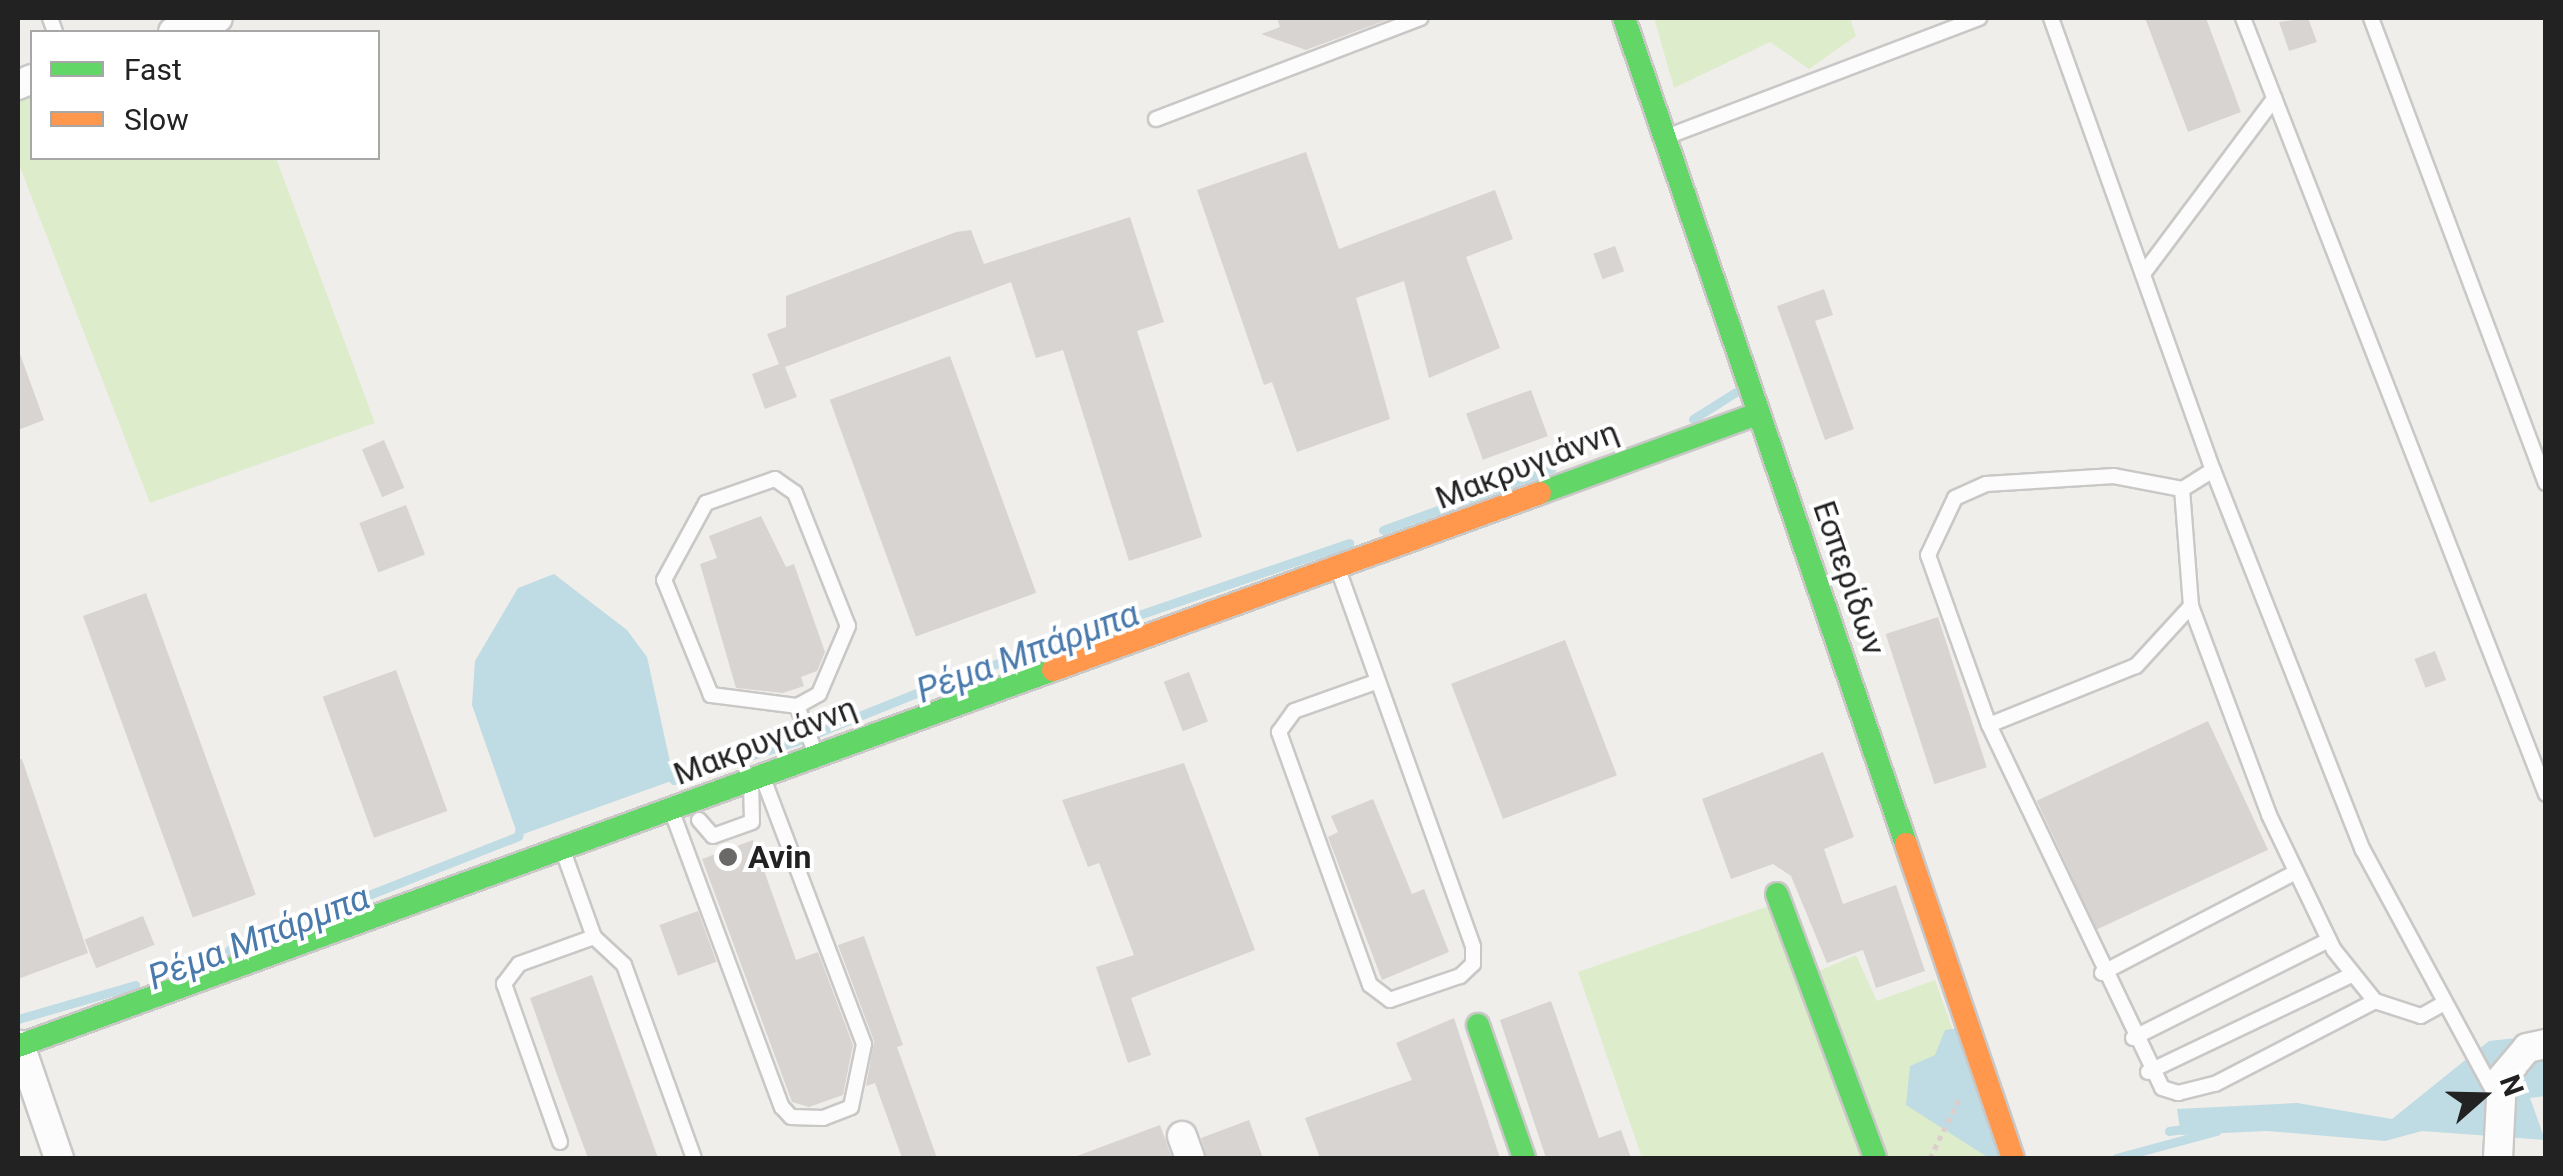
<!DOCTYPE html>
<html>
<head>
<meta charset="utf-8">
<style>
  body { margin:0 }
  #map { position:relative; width:2563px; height:1176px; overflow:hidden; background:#f0eeeb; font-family:Roboto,sans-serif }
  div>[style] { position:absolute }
  .grass>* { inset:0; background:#ddeccb }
  .water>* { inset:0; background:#bfdbe3 }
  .stream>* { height:9px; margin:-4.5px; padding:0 4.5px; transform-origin:4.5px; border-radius:4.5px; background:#bfdbe3 }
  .building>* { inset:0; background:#d7d4d2; transform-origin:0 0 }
  .path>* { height:5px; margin-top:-2.5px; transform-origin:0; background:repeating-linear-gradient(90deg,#dccecd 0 5px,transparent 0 10px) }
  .roads { filter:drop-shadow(2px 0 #c9c8c7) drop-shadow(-2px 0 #c9c8c7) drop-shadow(0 2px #c9c8c7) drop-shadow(0 -2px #c9c8c7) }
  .lane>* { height:14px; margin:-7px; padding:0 7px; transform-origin:7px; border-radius:7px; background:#fdfcfc }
  .street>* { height:28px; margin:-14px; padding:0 14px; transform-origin:14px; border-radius:14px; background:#fdfcfc }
  .fast>* { height:22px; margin:-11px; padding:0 11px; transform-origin:11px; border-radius:11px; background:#63d668 }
  .slow>* { height:22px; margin:-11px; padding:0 11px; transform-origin:11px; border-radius:11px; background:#ff974d }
  .dots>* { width:28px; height:28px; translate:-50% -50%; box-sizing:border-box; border:5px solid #fff; border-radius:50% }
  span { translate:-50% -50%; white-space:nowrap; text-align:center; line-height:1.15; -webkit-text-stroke:8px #fff; paint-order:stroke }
  .street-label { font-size:32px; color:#222 }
  .poi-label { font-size:32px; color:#222; font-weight:700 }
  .left { translate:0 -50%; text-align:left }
  .water-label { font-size:35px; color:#4a7aab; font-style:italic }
  .frame { position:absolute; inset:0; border:20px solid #222; pointer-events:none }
  .legend { position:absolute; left:30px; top:30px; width:350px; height:130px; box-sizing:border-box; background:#fff; border:2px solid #a7a7a7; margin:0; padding:12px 18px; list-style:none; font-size:30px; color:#222 }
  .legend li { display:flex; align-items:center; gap:20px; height:50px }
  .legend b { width:50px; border:2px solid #a7a7a7 }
  .north { position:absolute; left:2433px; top:1046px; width:100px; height:100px; -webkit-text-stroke:8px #fff; paint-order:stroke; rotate:70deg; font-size:28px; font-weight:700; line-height:40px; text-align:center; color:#222 }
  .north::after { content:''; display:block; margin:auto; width:35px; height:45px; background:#222; clip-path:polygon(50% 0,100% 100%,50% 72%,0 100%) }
</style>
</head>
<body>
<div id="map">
  <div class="grass">
    <div style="clip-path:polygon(1654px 18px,1850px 18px,1856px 36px,1809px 69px,1770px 42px,1674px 88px)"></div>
    <div style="clip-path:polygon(32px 89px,32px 158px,276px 158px,375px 423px,150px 503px,18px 162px,18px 94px)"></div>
    <div style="clip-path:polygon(1780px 902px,1805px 977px,1856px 955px,1877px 1001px,1935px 980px,1998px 1158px,1642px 1158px,1578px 972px)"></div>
  </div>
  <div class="water">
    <div style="clip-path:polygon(554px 574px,627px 630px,647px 657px,674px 780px,518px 836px,472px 705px,475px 661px,518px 588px)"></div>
    <div style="clip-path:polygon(1980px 1025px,2024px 1158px,1989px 1158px,1906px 1105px,1910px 1066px,1935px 1055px,1945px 1030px)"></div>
    <div style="clip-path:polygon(2545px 1035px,2545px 1096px,2530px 1098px,2545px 1140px,2422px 1131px,2385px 1141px,2267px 1131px,2181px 1135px,2177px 1109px,2297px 1103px,2392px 1119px,2489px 1041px)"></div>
  </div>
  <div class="stream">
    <div style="left:1693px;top:419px;width:54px;rotate:-32.2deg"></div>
    <div style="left:1383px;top:530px;width:179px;rotate:-20deg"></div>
    <div style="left:668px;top:774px;width:8px;rotate:45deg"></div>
    <div style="left:674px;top:780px;width:129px;rotate:-17.6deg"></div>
    <div style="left:797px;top:741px;width:164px;rotate:-21.9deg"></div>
    <div style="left:949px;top:680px;width:423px;rotate:-18.9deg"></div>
    <div style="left:229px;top:950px;width:311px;rotate:-21.5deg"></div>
    <div style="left:518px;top:836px;width:8px;rotate:-76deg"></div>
    <div style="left:18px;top:1019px;width:122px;rotate:-16.2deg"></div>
    <div style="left:2169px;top:1131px;width:22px;rotate:-8deg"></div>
    <div style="left:2116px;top:1158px;width:104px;rotate:-15.1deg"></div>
  </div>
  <div class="building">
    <div style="clip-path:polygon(1277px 18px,1392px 18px,1306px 50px,1261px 34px,1280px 27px)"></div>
    <div style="clip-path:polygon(2145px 18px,2206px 18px,2241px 112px,2188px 132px)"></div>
    <div style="clip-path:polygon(2308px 18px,2317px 42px,2289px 51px,2279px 22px)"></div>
    <div style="clip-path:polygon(1306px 152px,1339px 249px,1495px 190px,1513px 239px,1466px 257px,1500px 348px,1429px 378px,1404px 281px,1356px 298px,1390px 419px,1297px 452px,1272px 382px,1264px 385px,1197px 190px)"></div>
    <div style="clip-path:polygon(1130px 217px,1164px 322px,1137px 331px,1202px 537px,1129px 561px,1063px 350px,1036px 358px,1011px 282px,785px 367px,797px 397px,765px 409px,752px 374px,779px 364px,767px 334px,786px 327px,786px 296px,956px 232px,971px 230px,984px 264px)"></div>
    <div style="left:1615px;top:246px;width:27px;height:23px;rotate:70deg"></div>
    <div style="clip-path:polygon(1824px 289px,1833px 315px,1815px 321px,1854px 429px,1825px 440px,1777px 306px)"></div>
    <div style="clip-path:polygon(20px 354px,44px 420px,18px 430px,18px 355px)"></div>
    <div style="left:950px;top:356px;width:252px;height:128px;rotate:70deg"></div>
    <div style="left:1531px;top:390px;width:49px;height:69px;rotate:70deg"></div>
    <div style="left:384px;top:440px;width:52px;height:24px;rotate:67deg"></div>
    <div style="left:406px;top:505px;width:53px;height:50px;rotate:69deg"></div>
    <div style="clip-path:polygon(761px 516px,786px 567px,794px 564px,825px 652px,817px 671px,801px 677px,804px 686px,783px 693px,736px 688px,700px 564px,717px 558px,709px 536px)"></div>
    <div style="left:146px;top:593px;width:321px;height:67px;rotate:70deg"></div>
    <div style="left:1938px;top:617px;width:158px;height:55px;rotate:72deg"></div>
    <div style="left:1565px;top:640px;width:145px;height:122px;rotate:69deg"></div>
    <div style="left:2435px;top:651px;width:31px;height:22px;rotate:69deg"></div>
    <div style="left:396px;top:670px;width:150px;height:78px;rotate:70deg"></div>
    <div style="left:1189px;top:672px;width:53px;height:27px;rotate:69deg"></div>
    <div style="left:2208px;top:721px;width:142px;height:189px;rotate:65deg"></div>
    <div style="clip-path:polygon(1823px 752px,1854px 837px,1824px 849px,1843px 904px,1896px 885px,1925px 971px,1876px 988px,1863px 950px,1827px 963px,1791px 876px,1773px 864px,1731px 879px,1702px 799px)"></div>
    <div style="clip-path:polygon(22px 759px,88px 953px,18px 979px,18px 760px)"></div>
    <div style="clip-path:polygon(1184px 763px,1255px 950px,1131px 998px,1151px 1055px,1128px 1063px,1096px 967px,1134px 955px,1099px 863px,1088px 867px,1062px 800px)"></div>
    <div style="clip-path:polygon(1373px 799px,1412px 894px,1424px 889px,1449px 952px,1382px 980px,1328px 837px,1338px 832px,1331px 816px)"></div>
    <div style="clip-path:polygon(753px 840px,796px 960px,818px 952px,853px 1045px,843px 1095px,809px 1107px,792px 1102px,702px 859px)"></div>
    <div style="left:698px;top:911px;width:54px;height:41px;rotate:70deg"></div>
    <div style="left:143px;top:916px;width:31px;height:63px;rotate:68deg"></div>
    <div style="clip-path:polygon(864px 936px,903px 1045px,897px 1047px,937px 1158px,902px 1158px,875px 1083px,866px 1086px,874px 1041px,838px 945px)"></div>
    <div style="clip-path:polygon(592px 975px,619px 1050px,658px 1158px,588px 1158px,556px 1072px,530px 998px)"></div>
    <div style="clip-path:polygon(1551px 1001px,1599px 1138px,1621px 1130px,1631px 1158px,1546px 1158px,1500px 1020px)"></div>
    <div style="clip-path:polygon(1454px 1018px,1500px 1158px,1320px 1158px,1305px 1118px,1412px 1080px,1396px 1043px)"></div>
    <div style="clip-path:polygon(1249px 1120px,1263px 1158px,1207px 1158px,1201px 1138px)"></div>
    <div style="clip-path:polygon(1160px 1125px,1172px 1158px,1078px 1158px,1077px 1156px)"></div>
  </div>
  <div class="path">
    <div style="left:1930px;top:1158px;width:66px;rotate:-63.8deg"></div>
  </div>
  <div class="roads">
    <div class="lane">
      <div style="left:50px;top:18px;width:15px;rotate:70deg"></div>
      <div style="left:2051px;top:18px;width:480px;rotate:70.3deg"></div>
      <div style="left:2213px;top:470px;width:409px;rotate:68.5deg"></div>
      <div style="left:2363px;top:850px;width:280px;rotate:61.6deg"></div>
      <div style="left:2243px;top:18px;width:833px;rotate:68.67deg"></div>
      <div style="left:2371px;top:18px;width:497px;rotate:69.4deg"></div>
      <div style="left:1156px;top:119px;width:283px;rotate:-20.9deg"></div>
      <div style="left:1666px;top:137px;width:335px;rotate:-20.8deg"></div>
      <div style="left:2143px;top:274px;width:219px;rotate:-53.2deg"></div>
      <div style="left:2213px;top:470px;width:36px;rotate:148deg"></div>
      <div style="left:2182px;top:489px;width:117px;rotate:85.6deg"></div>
      <div style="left:2191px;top:606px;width:223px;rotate:69.5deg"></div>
      <div style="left:2269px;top:815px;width:150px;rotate:64.3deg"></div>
      <div style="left:2334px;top:950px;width:65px;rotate:51.2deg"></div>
      <div style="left:2375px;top:1001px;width:48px;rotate:18.1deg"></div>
      <div style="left:2421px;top:1016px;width:25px;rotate:-29deg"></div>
      <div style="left:2182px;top:489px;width:69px;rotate:-169.2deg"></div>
      <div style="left:2114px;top:476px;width:128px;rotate:176.4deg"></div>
      <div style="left:1986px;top:484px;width:34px;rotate:156deg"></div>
      <div style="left:1955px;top:498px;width:63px;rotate:115.3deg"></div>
      <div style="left:1928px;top:555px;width:181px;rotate:70.3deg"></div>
      <div style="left:1989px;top:725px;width:402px;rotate:64.5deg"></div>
      <div style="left:2162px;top:1088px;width:17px;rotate:17deg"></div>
      <div style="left:2178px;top:1093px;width:38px;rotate:-14deg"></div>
      <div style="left:2215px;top:1084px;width:180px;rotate:-27.4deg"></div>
      <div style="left:1338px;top:569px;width:401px;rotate:70.3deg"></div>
      <div style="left:1473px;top:947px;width:17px;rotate:90deg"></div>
      <div style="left:1473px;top:964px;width:18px;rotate:137deg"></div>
      <div style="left:1460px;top:976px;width:74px;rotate:161.1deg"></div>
      <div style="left:1390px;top:1000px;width:25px;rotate:-143deg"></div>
      <div style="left:1370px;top:985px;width:269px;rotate:-109.8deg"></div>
      <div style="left:1279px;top:732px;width:26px;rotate:-54deg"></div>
      <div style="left:1294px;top:711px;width:87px;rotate:-19.5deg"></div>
      <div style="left:797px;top:706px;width:87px;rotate:-172.7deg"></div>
      <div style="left:711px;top:695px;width:124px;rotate:-112.2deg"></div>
      <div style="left:664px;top:580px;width:88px;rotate:-61.4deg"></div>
      <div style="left:706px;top:503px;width:73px;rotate:-19.2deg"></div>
      <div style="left:775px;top:479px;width:24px;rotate:35deg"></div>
      <div style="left:795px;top:493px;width:143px;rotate:68.3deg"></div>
      <div style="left:848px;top:626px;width:74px;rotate:113.1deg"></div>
      <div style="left:819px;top:694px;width:25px;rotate:151deg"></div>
      <div style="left:797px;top:706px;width:52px;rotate:68.4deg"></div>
      <div style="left:1989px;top:725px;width:158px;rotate:-21.9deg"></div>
      <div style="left:2136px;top:666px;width:81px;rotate:-47.5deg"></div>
      <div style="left:672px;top:812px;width:315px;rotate:69.6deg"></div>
      <div style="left:782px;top:1107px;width:13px;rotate:48deg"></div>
      <div style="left:791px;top:1117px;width:32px;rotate:2deg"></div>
      <div style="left:823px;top:1118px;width:30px;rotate:-21deg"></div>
      <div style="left:851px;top:1107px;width:64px;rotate:-78.3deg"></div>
      <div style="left:864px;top:1044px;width:287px;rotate:-110.8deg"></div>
      <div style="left:699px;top:820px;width:21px;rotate:49deg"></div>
      <div style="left:713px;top:836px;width:41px;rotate:-19.7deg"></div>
      <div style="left:752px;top:822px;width:41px;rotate:-91.4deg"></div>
      <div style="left:563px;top:851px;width:91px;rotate:70.2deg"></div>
      <div style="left:2102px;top:973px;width:219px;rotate:-27.5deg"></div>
      <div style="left:2133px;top:1038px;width:219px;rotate:-26.6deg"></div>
      <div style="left:2148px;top:1072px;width:225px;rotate:-25.5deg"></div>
      <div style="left:560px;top:1142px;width:168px;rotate:-109.5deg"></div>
      <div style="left:504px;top:984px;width:25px;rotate:-53deg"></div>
      <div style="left:519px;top:964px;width:80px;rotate:-19.8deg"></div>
      <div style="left:594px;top:937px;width:41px;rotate:43deg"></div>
      <div style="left:624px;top:965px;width:205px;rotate:70.1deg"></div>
    </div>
    <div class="street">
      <div style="left:173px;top:32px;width:47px;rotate:-17.3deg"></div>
      <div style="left:18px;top:85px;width:15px;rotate:-23deg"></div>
      <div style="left:20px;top:1045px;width:120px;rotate:71deg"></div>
      <div style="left:1182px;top:1136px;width:23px;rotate:70deg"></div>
      <div style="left:2498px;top:1158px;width:80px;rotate:-87.1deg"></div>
      <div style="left:2502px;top:1078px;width:39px;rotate:-50deg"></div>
      <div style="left:2527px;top:1048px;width:19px;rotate:-12deg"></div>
    </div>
    <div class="fast">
      <div style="left:1624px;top:18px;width:873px;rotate:71.15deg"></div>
      <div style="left:1540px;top:493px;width:228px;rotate:-20deg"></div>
      <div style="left:1754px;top:415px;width:8px;rotate:30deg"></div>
      <div style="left:1777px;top:894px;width:282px;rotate:69.6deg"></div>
      <div style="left:1478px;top:1025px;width:141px;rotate:70.9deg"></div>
      <div style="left:18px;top:1046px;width:1101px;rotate:-19.97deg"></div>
    </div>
    <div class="slow">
      <div style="left:1053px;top:670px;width:518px;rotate:-19.97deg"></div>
      <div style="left:1906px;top:844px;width:332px;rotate:71.2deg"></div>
    </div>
  </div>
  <div class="dots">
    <div style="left:728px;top:857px;background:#6a6968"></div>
  </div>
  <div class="street-label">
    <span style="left:1527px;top:465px;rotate:-21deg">Μακρυγιάννη</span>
    <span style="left:1849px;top:578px;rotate:71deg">Εσπερίδων</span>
    <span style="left:765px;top:741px;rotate:-21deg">Μακρυγιάννη</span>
  </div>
  <div class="poi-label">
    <span class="left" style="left:748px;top:857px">Avin</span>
  </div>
  <div class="water-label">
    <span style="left:1028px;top:653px;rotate:-20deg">Ρέμα Μπάρμπα</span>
    <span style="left:259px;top:938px;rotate:-21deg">Ρέμα Μπάρμπα</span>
  </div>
  <div class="frame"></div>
  <ul class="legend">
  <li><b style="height:12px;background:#63d668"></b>Fast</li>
  <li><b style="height:12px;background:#ff974d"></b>Slow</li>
  </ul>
  <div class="north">N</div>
</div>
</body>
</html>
